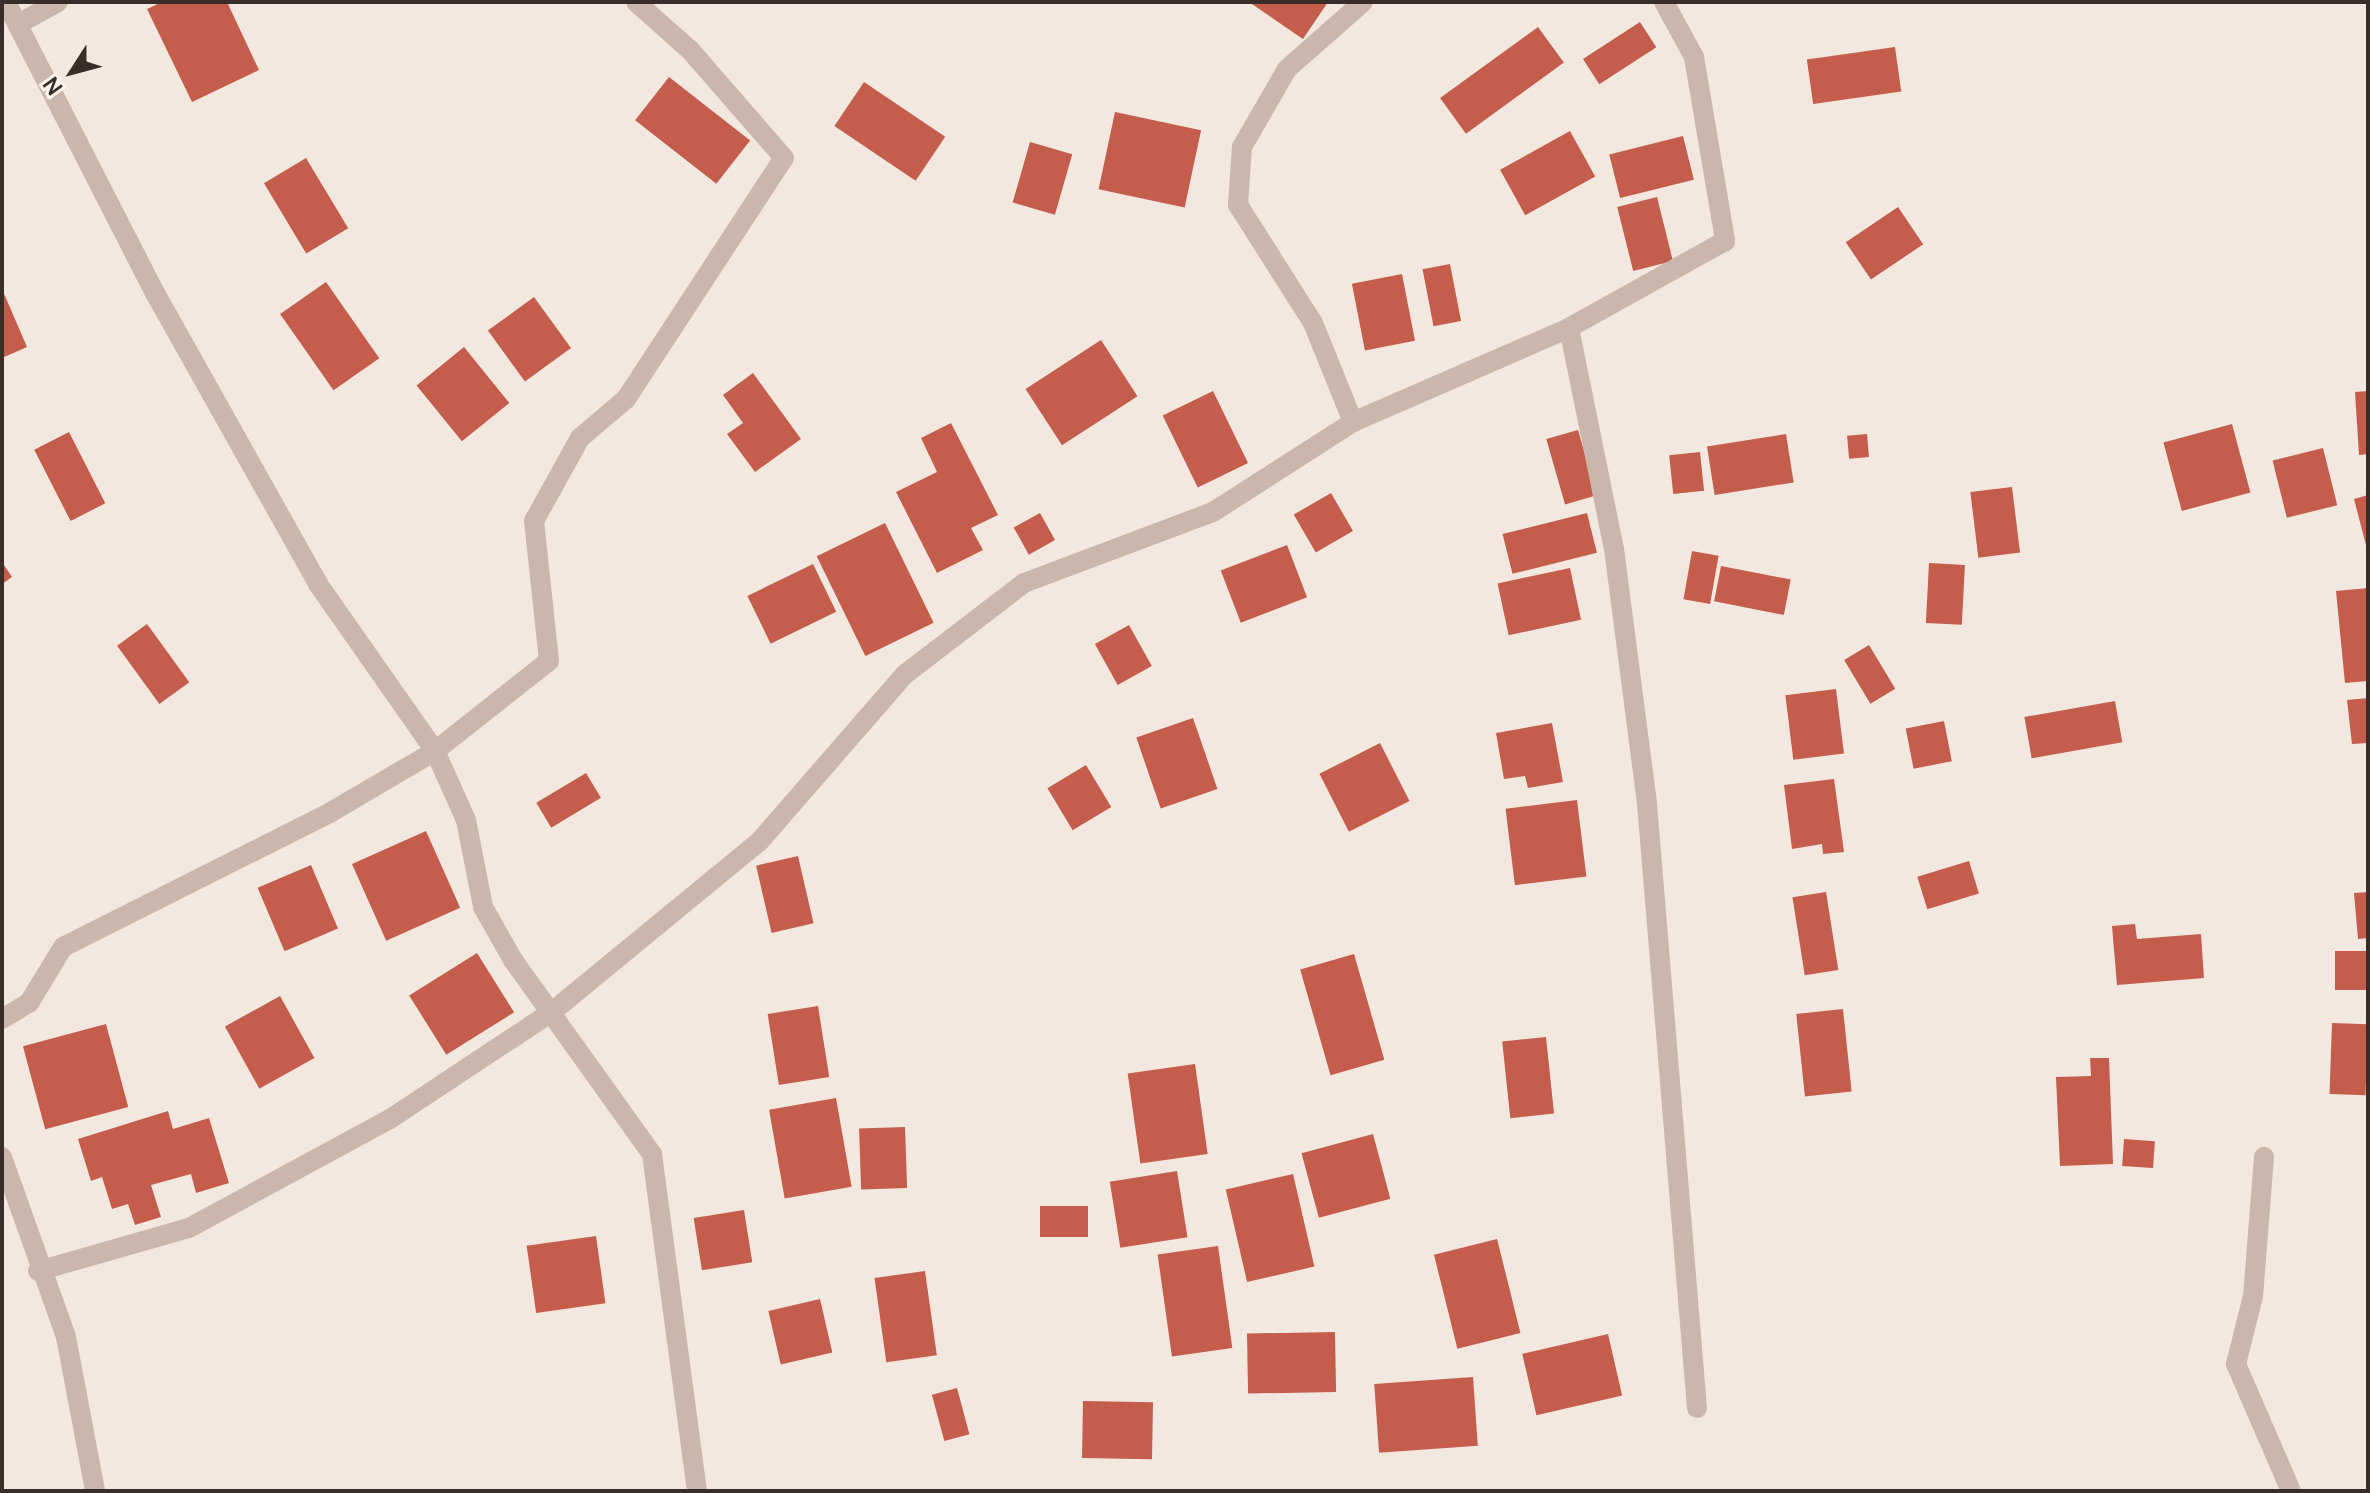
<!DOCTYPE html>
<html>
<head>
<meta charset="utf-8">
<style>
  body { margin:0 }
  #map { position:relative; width:2370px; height:1493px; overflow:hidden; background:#f3e8df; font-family:Manrope,sans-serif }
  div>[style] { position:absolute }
  .building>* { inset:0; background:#c45d4b; transform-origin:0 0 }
  .minor>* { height:20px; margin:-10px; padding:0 10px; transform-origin:10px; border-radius:10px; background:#cbb6ab }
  span { translate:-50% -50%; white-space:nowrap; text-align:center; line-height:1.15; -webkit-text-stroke:7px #faf2ec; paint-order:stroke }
  .frame { position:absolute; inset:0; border:4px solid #392d2a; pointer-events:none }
  .north { position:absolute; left:32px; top:32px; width:80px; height:80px; -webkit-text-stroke:6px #faf2ec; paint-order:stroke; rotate:234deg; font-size:22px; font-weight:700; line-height:32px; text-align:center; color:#392d2a }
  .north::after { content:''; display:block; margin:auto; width:28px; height:36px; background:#392d2a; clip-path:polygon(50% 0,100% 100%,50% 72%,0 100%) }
</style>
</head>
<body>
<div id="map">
  <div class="building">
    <div style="clip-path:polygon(162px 2px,227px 2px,259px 70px,192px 102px,147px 9px)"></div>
    <div style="clip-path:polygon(1249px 2px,1328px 2px,1303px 39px)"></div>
    <div style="left:1640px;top:22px;width:30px;height:68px;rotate:57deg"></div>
    <div style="left:1538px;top:27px;width:44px;height:121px;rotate:54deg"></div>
    <div style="left:1895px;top:47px;width:45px;height:89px;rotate:82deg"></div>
    <div style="left:669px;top:77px;width:103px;height:55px;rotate:38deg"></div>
    <div style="left:864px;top:82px;width:98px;height:53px;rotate:34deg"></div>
    <div style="left:1115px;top:112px;width:88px;height:79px;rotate:12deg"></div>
    <div style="left:1570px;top:131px;width:52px;height:80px;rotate:61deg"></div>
    <div style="left:1683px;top:136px;width:45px;height:76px;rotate:76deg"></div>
    <div style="left:1030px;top:142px;width:44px;height:63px;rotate:16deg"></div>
    <div style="left:306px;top:158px;width:82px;height:49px;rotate:59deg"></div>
    <div style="left:1657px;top:197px;width:66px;height:41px;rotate:76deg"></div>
    <div style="left:1898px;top:207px;width:45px;height:63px;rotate:56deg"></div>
    <div style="left:1450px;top:264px;width:58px;height:28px;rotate:79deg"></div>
    <div style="left:1402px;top:274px;width:68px;height:51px;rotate:79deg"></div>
    <div style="left:326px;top:282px;width:93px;height:56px;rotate:55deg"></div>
    <div style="clip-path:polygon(2px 289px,27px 347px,2px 358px)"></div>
    <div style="left:534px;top:297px;width:63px;height:57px;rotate:54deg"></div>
    <div style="left:1101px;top:340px;width:67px;height:90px;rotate:57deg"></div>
    <div style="left:464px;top:347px;width:72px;height:61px;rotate:51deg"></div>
    <div style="clip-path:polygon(753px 373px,801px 439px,755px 472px,727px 434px,743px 423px,723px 395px)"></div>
    <div style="left:1213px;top:391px;width:80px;height:56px;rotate:64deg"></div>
    <div style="clip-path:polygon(2368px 391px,2368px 454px,2359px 455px,2355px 392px)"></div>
    <div style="clip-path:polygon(951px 423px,998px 515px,971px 528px,983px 550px,937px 573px,896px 492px,937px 472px,921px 438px)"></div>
    <div style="left:2232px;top:424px;width:71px;height:71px;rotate:75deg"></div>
    <div style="left:1578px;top:430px;width:68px;height:33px;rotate:74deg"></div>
    <div style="left:69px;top:432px;width:80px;height:39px;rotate:63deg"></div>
    <div style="left:1786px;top:434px;width:49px;height:80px;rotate:81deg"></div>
    <div style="left:1867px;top:434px;width:23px;height:20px;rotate:85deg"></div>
    <div style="left:2323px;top:448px;width:59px;height:52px;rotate:76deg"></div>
    <div style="left:1700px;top:452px;width:39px;height:31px;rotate:84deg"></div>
    <div style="left:2012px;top:487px;width:66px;height:42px;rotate:83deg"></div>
    <div style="left:1331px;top:493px;width:44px;height:43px;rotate:60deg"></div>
    <div style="clip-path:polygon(2368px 495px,2368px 549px,2367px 549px,2354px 499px)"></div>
    <div style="left:1040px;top:513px;width:31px;height:30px;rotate:61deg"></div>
    <div style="left:1587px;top:513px;width:41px;height:87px;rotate:76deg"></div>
    <div style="left:885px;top:523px;width:111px;height:76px;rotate:64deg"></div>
    <div style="left:1287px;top:545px;width:56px;height:71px;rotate:69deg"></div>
    <div style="left:1692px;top:551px;width:27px;height:49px;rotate:10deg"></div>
    <div style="clip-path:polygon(2px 562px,12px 577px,2px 584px)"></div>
    <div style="left:1929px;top:563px;width:36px;height:60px;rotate:3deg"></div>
    <div style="left:813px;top:564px;width:53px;height:73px;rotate:64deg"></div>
    <div style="left:1721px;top:566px;width:71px;height:36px;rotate:11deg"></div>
    <div style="left:1570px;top:568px;width:53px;height:74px;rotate:78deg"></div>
    <div style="clip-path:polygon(2368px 588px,2368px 681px,2345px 683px,2336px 591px)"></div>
    <div style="left:147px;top:624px;width:72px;height:37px;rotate:54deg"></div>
    <div style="left:1129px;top:625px;width:47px;height:39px;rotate:61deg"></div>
    <div style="left:1869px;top:645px;width:51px;height:29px;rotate:59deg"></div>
    <div style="left:1836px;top:689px;width:65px;height:51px;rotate:83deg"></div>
    <div style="clip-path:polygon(2368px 698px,2368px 743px,2352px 744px,2347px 700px)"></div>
    <div style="left:2115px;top:701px;width:42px;height:92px;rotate:80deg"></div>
    <div style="left:1193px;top:718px;width:75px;height:60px;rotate:71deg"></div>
    <div style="left:1944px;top:721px;width:41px;height:39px;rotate:79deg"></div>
    <div style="clip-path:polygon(1552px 723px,1563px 782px,1528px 788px,1525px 776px,1504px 779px,1496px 733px)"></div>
    <div style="left:1380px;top:743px;width:65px;height:68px;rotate:63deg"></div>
    <div style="left:1086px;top:765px;width:49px;height:45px;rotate:59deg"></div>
    <div style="left:586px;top:773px;width:29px;height:58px;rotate:59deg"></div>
    <div style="clip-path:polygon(1834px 779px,1844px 852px,1823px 854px,1822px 844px,1792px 849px,1784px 785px)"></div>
    <div style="left:1577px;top:800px;width:77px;height:72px;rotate:83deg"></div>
    <div style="left:426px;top:831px;width:84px;height:81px;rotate:66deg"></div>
    <div style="left:798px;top:856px;width:69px;height:43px;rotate:77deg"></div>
    <div style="left:1969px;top:861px;width:34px;height:54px;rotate:73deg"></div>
    <div style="left:311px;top:865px;width:69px;height:58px;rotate:67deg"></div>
    <div style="left:1826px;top:892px;width:79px;height:34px;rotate:81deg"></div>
    <div style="clip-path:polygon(2368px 892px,2368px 938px,2358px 939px,2354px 893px)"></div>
    <div style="clip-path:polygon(2135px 924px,2137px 939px,2201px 934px,2204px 978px,2117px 985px,2112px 926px)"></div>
    <div style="left:2368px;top:951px;width:39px;height:33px;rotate:90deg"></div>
    <div style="left:477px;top:953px;width:70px;height:80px;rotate:58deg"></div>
    <div style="left:1354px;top:954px;width:110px;height:56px;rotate:74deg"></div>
    <div style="left:280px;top:996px;width:71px;height:63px;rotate:61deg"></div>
    <div style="left:818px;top:1006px;width:72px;height:51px;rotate:81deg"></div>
    <div style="left:1843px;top:1009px;width:83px;height:47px;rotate:84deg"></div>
    <div style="left:2332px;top:1023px;width:36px;height:71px;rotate:2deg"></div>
    <div style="left:106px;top:1024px;width:86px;height:86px;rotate:75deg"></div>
    <div style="left:1546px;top:1037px;width:77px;height:44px;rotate:84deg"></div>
    <div style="clip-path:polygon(2090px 1058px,2109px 1058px,2113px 1164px,2060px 1166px,2056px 1077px,2091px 1076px)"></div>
    <div style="left:1195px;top:1064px;width:91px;height:68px;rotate:82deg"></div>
    <div style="left:836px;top:1098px;width:90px;height:68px;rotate:80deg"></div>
    <div style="clip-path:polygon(168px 1111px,173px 1129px,209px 1118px,229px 1183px,196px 1193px,191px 1174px,151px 1185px,161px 1217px,135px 1225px,128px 1204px,112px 1209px,102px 1177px,91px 1181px,78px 1139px)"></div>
    <div style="left:905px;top:1127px;width:61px;height:46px;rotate:88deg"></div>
    <div style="left:1373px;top:1134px;width:67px;height:74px;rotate:75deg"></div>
    <div style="left:2124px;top:1139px;width:31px;height:27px;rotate:4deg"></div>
    <div style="left:1177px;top:1171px;width:67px;height:68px;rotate:81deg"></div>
    <div style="left:1293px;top:1174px;width:95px;height:69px;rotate:77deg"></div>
    <div style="left:1040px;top:1206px;width:48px;height:31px"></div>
    <div style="left:744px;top:1210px;width:53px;height:51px;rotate:81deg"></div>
    <div style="left:596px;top:1236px;width:68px;height:70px;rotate:82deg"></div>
    <div style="left:1497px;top:1239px;width:97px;height:65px;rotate:76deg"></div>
    <div style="left:1218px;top:1246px;width:103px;height:61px;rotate:82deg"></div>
    <div style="left:925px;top:1271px;width:85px;height:51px;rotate:82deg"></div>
    <div style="left:820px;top:1299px;width:55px;height:53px;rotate:77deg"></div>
    <div style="left:1335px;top:1332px;width:60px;height:88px;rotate:89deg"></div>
    <div style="left:1608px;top:1334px;width:63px;height:88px;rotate:77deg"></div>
    <div style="left:1473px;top:1377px;width:69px;height:99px;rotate:86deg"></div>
    <div style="left:957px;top:1388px;width:48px;height:26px;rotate:75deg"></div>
    <div style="left:1083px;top:1401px;width:70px;height:57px;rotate:1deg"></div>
  </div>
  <div class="minor">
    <div style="left:6px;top:2px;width:327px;rotate:62.9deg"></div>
    <div style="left:155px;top:293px;width:334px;rotate:60.7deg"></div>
    <div style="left:318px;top:584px;width:204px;rotate:55deg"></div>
    <div style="left:435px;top:751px;width:76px;rotate:65.8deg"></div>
    <div style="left:466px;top:820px;width:89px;rotate:78.9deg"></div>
    <div style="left:483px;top:907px;width:61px;rotate:60.5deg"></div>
    <div style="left:513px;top:960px;width:239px;rotate:54.4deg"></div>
    <div style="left:652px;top:1154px;width:340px;rotate:82.4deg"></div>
    <div style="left:1664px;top:2px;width:63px;rotate:61.4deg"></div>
    <div style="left:1694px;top:57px;width:187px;rotate:80.4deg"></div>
    <div style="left:1725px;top:241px;width:179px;rotate:150.9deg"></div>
    <div style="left:1569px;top:328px;width:226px;rotate:78.5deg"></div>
    <div style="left:1614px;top:549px;width:257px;rotate:82.6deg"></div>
    <div style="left:1647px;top:804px;width:606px;rotate:85.27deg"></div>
    <div style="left:20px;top:23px;width:43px;rotate:-28.9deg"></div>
    <div style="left:1353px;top:422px;width:107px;rotate:-112deg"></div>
    <div style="left:1313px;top:323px;width:140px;rotate:-122.4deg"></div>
    <div style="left:1238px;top:205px;width:58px;rotate:-86.1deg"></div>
    <div style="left:1242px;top:147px;width:90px;rotate:-60deg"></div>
    <div style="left:1287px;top:69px;width:101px;rotate:-41.4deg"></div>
    <div style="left:2px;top:1019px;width:31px;rotate:-31deg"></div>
    <div style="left:29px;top:1003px;width:66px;rotate:-58.7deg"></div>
    <div style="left:63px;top:947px;width:300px;rotate:-26.7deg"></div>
    <div style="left:331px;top:812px;width:121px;rotate:-30.4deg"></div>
    <div style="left:435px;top:751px;width:145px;rotate:-38.3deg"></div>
    <div style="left:549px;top:661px;width:141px;rotate:-96.1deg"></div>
    <div style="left:534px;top:521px;width:95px;rotate:-61deg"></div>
    <div style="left:580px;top:438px;width:60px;rotate:-40.3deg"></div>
    <div style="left:626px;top:399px;width:288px;rotate:-56.8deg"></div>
    <div style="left:784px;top:158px;width:143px;rotate:-131deg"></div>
    <div style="left:690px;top:50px;width:72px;rotate:-138.4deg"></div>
    <div style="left:2px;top:1157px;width:191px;rotate:70.4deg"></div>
    <div style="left:66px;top:1337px;width:157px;rotate:79.3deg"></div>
    <div style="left:2264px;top:1157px;width:139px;rotate:94.5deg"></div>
    <div style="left:2253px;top:1296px;width:70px;rotate:104deg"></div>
    <div style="left:2236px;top:1364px;width:138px;rotate:66.6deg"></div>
    <div style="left:38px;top:1271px;width:157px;rotate:-15.9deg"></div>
    <div style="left:189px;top:1228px;width:229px;rotate:-28.5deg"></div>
    <div style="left:390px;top:1119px;width:196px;rotate:-33.5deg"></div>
    <div style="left:553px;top:1011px;width:266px;rotate:-39.4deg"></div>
    <div style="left:759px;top:842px;width:221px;rotate:-49deg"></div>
    <div style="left:904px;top:675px;width:151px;rotate:-37.5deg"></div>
    <div style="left:1024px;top:583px;width:202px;rotate:-20.6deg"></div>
    <div style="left:1213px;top:512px;width:166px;rotate:-32.7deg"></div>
    <div style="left:1353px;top:422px;width:236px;rotate:-23.5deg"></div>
  </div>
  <div class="frame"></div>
  <div class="north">N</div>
</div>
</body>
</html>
